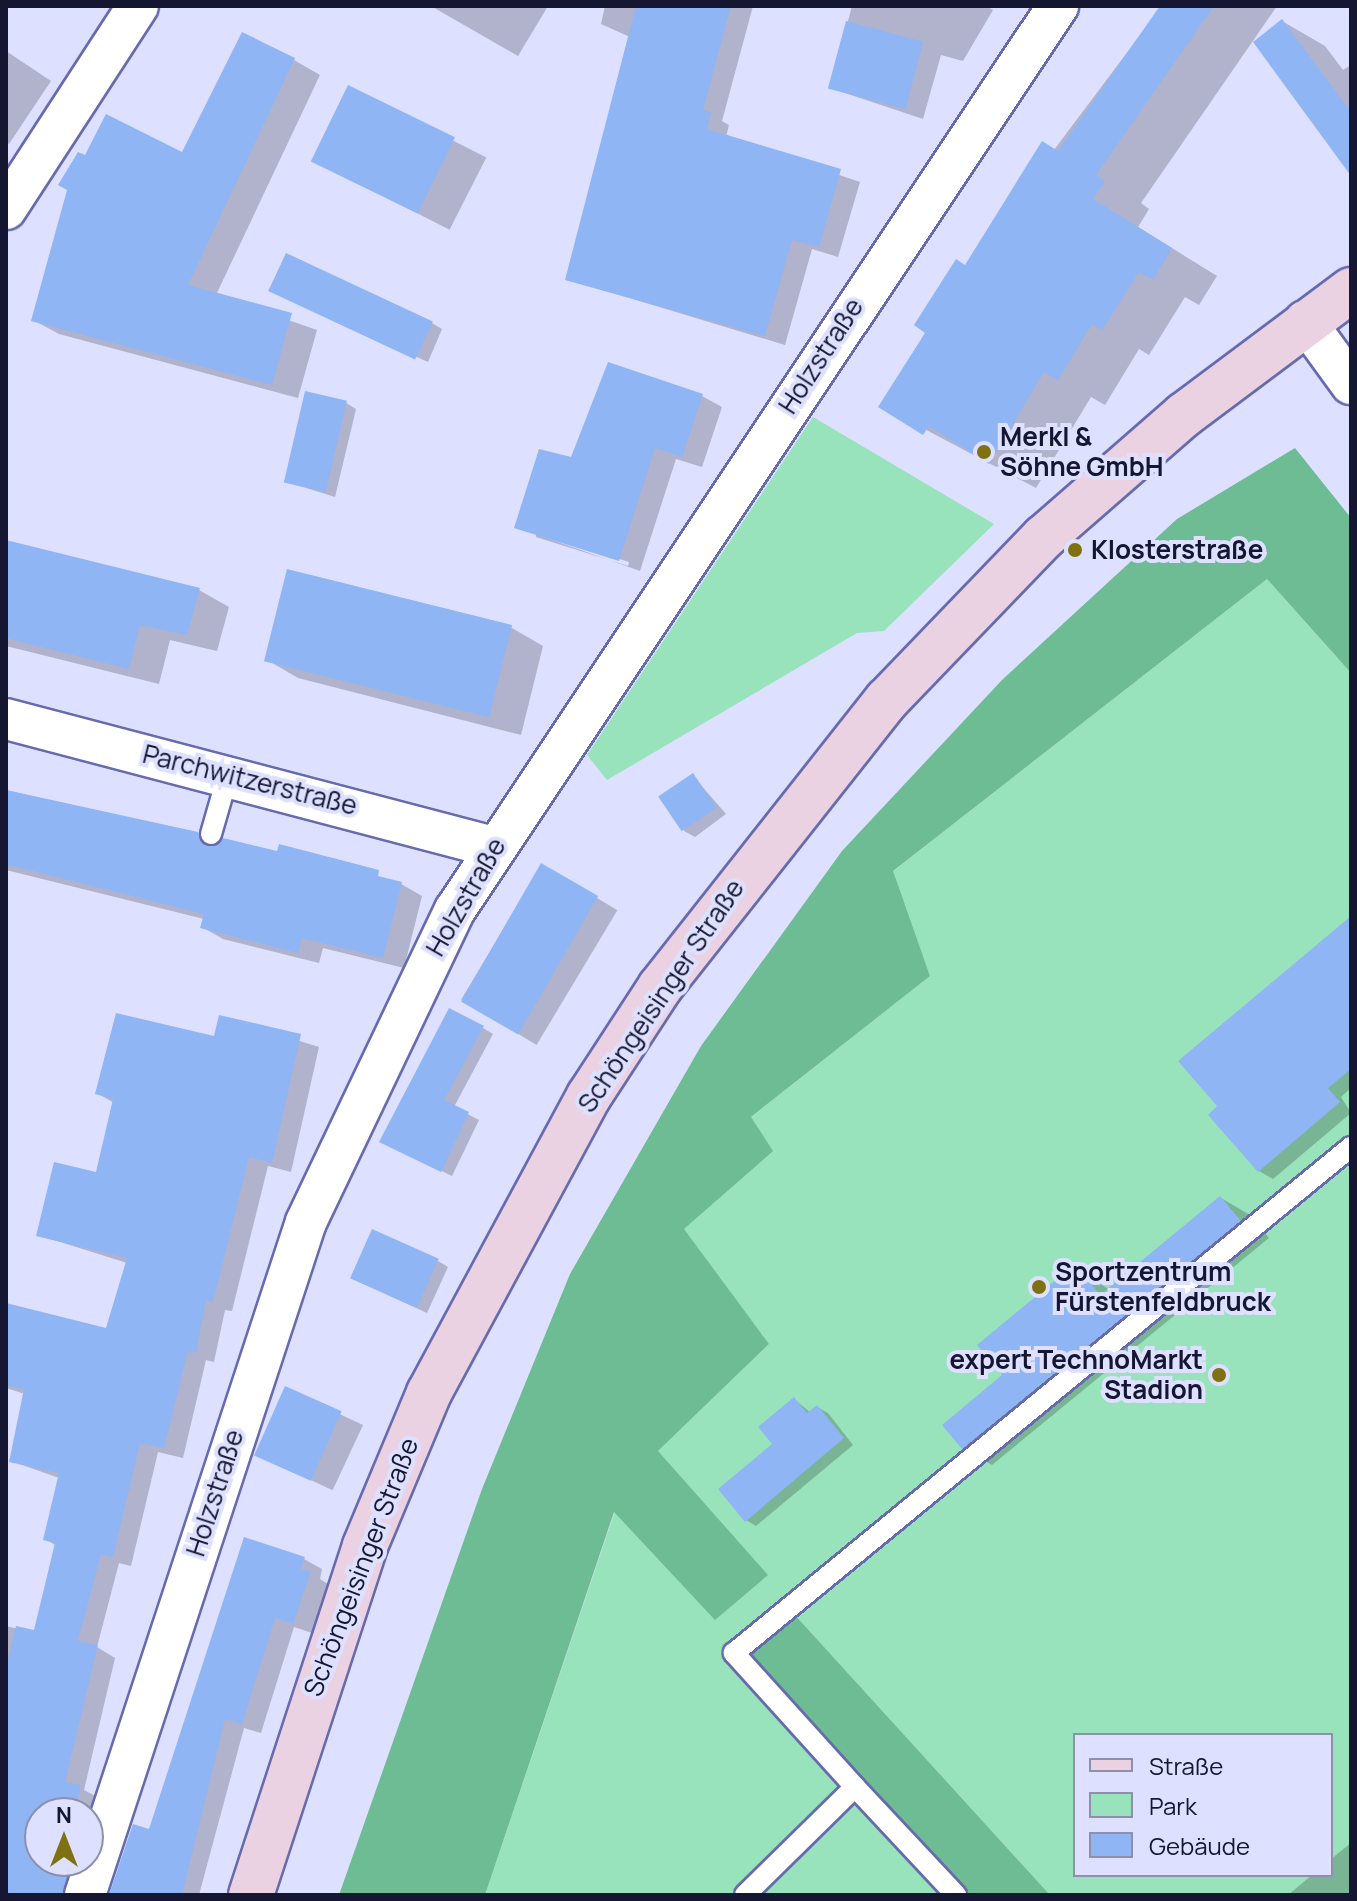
<!DOCTYPE html>
<html>
<head>
<meta charset="utf-8">
<style>
  body { margin:0 }
  #map { position:relative; width:1357px; height:1901px; overflow:hidden; background:#dde0fe; font-family:Manrope,sans-serif }
  div>[style] { position:absolute }
  .green>* { inset:0; background:#98e3bb }
  .forest>* { inset:0; background:#6dbc93 }
  .shadow>* { inset:0; background:#0003; transform-origin:0 0 }
  .building>* { inset:0; background:#8fb5f4; transform-origin:0 0 }
  .roads { filter:drop-shadow(2px 0 #676bae) drop-shadow(-2px 0 #676bae) drop-shadow(0 2px #676bae) drop-shadow(0 -2px #676bae) }
  .lane>* { height:20px; margin:-10px; padding:0 10px; transform-origin:10px; border-radius:10px; background:#fff }
  .street>* { height:40px; margin:-20px; padding:0 20px; transform-origin:20px; border-radius:20px; background:#fff }
  .secondary>* { height:44px; margin:-22px; padding:0 22px; transform-origin:22px; border-radius:22px; background:#ebd2e3 }
  .dots>* { width:22px; height:22px; translate:-50% -50%; box-sizing:border-box; border:4px solid #dde0fe; border-radius:50% }
  span { translate:-50% -50%; white-space:nowrap; text-align:center; line-height:1.15; -webkit-text-stroke:8px #dde0fe; paint-order:stroke }
  .street-label { font-size:26px; color:#151631 }
  .poi-label { font-size:26px; color:#151631; font-weight:700 }
  .left { translate:0 -50%; text-align:left }
  .right { translate:-100% -50%; text-align:right }
  .frame { position:absolute; inset:0; border:8px solid #151631; pointer-events:none }
  .legend { position:absolute; left:1073px; top:1733px; width:260px; height:144px; box-sizing:border-box; background:#dde0fe; border:2px solid #8d8fac; margin:0; padding:10px 14px; list-style:none; font-size:24px; color:#151631 }
  .legend li { display:flex; align-items:center; gap:16px; height:40px }
  .legend b { width:40px; border:2px solid #8d8fac }
  .north { position:absolute; left:24px; top:1797px; width:80px; height:80px; box-sizing:border-box; background:#dde0fe; border:2px solid #8d8fac; border-radius:50%; rotate:0deg; font-size:22px; font-weight:700; line-height:32px; text-align:center; color:#151631 }
  .north::after { content:''; display:block; margin:auto; width:28px; height:36px; background:#7f7112; clip-path:polygon(50% 0,100% 100%,50% 72%,0 100%) }
</style>
</head>
<body>
<div id="map">
  <div class="green">
    <div style="clip-path:polygon(813px 417px,994px 524px,884px 631px,857px 633px,607px 780px,587px 755px)"></div>
    <div style="clip-path:polygon(evenodd,1267px 579px,1351px 673px,1351px 1895px,1050px 1895px,794px 1614px,745px 1651px,970px 1895px,485px 1895px,615px 1511px,715px 1619px,658px 1451px,769px 1344px,683px 1230px,770px 1153px,750px 1118px,930px 976px,892px 872px,1267px 579px,1075px 1735px,1331px 1735px,1331px 1875px,1075px 1875px,1075px 1735px)"></div>
  </div>
  <div class="forest">
    <div style="clip-path:polygon(1295px 448px,1351px 518px,1351px 673px,1267px 579px,893px 871px,930px 976px,751px 1117px,773px 1151px,684px 1229px,769px 1344px,658px 1451px,768px 1575px,715px 1620px,614px 1512px,485px 1895px,339px 1895px,482px 1489px,570px 1274px,701px 1046px,842px 851px,1002px 680px,1177px 519px)"></div>
    <div style="clip-path:polygon(794px 1614px,1050px 1895px,970px 1895px,744px 1651px)"></div>
  </div>
  <div class="shadow">
    <div style="clip-path:polygon(431px 6px,548px 6px,518px 56px)"></div>
    <div style="clip-path:polygon(605px 6px,753px 6px,722px 121px,729px 125px,726px 137px,860px 182px,838px 257px,812px 249px,785px 345px,567px 279px,630px 37px,601px 24px)"></div>
    <div style="clip-path:polygon(852px 6px,986px 6px,993px 10px,963px 61px,941px 55px,923px 119px,830px 88px)"></div>
    <div style="clip-path:polygon(1162px 6px,1277px 6px,1141px 203px,1149px 209px,1138px 227px,1217px 276px,1199px 305px,1185px 297px,1149px 355px,1139px 349px,1105px 405px,1091px 397px,1036px 488px,881px 406px,966px 267px)"></div>
    <div style="clip-path:polygon(1282px 21px,1325px 46px,1343px 70px,1351px 65px,1351px 173px)"></div>
    <div style="clip-path:polygon(6px 51px,51px 81px,9px 144px,6px 142px)"></div>
    <div style="clip-path:polygon(294px 60px,320px 75px,216px 295px,317px 330px,298px 398px,59px 334px,33px 320px,183px 155px)"></div>
    <div style="left:350px;top:88px;width:153px;height:81px;rotate:27deg"></div>
    <div style="clip-path:polygon(285px 298px,432px 323px,442px 329px,428px 362px)"></div>
    <div style="clip-path:polygon(evenodd,702px 396px,722px 407px,702px 467px,676px 459px,640px 571px,516px 527px,572px 459px,702px 396px,536px 533px,629px 562px,628px 566px,536px 537px,536px 533px)"></div>
    <div style="clip-path:polygon(346px 403px,356px 409px,335px 497px,284px 481px)"></div>
    <div style="clip-path:polygon(6px 542px,199px 590px,229px 607px,217px 651px,170px 640px,159px 684px,6px 646px)"></div>
    <div style="clip-path:polygon(289px 572px,512px 628px,543px 646px,521px 735px,298px 678px,267px 660px)"></div>
    <div style="clip-path:polygon(693px 776px,726px 814px,695px 837px,684px 831px)"></div>
    <div style="clip-path:polygon(6px 790px,401px 884px,422px 896px,404px 968px,323px 948px,319px 963px,223px 939px,202px 927px,204px 919px,6px 870px)"></div>
    <div style="left:542px;top:865px;width:88px;height:157px;rotate:31deg"></div>
    <div style="clip-path:polygon(1351px 919px,1351px 1088px,1341px 1097px,1351px 1113px,1273px 1179px,1259px 1171px,1219px 1106px)"></div>
    <div style="clip-path:polygon(evenodd,221px 1017px,319px 1047px,291px 1172px,268px 1166px,232px 1311px,225px 1310px,214px 1362px,206px 1360px,183px 1458px,158px 1452px,131px 1566px,119px 1563px,97px 1647px,115px 1658px,84px 1790px,99px 1798px,85px 1895px,6px 1895px,6px 1626px,35px 1633px,57px 1546px,45px 1539px,59px 1478px,11px 1461px,25px 1394px,6px 1388px,6px 1319px,107px 1330px,127px 1263px,38px 1235px,98px 1175px,114px 1103px,97px 1093px,215px 1039px,221px 1017px,40px 1813px,88px 1813px,88px 1861px,40px 1861px,40px 1813px)"></div>
    <div style="clip-path:polygon(483px 1028px,493px 1034px,454px 1107px,479px 1120px,452px 1176px,392px 1147px)"></div>
    <div style="clip-path:polygon(1221px 1198px,1250px 1215px,1269px 1238px,992px 1465px,963px 1448px,1075px 1267px,1110px 1290px)"></div>
    <div style="clip-path:polygon(438px 1261px,448px 1267px,427px 1313px,362px 1283px)"></div>
    <div style="left:286px;top:1389px;width:85px;height:72px;rotate:25deg"></div>
    <div style="clip-path:polygon(794px 1399px,811px 1413px,817px 1407px,828px 1413px,853px 1445px,756px 1526px,746px 1520px)"></div>
    <div style="clip-path:polygon(304px 1559px,322px 1569px,320px 1579px,328px 1584px,312px 1633px,294px 1627px,261px 1733px,244px 1728px,199px 1895px,111px 1895px)"></div>
    <div style="clip-path:polygon(1351px 1843px,1351px 1895px,1288px 1895px,1312px 1875px,1331px 1875px,1331px 1859px)"></div>
  </div>
  <div class="building">
    <div style="clip-path:polygon(636px 6px,731px 6px,703px 110px,711px 112px,707px 129px,841px 169px,819px 247px,792px 240px,765px 336px,565px 280px)"></div>
    <div style="clip-path:polygon(1160px 6px,1214px 6px,1096px 175px,1105px 181px,1093px 199px,1172px 248px,1153px 280px,1139px 272px,1102px 330px,1092px 324px,1058px 380px,1044px 372px,989px 464px,929px 426px,923px 435px,878px 407px,925px 333px,914px 325px,956px 259px,965px 265px,1042px 141px,1058px 151px)"></div>
    <div style="clip-path:polygon(1282px 19px,1351px 112px,1351px 176px,1253px 42px)"></div>
    <div style="left:846px;top:21px;width:80px;height:70px;rotate:15deg"></div>
    <div style="clip-path:polygon(242px 32px,295px 58px,188px 285px,292px 313px,272px 385px,31px 321px,67px 190px,58px 185px,78px 152px,85px 155px,106px 114px,182px 152px)"></div>
    <div style="left:348px;top:85px;width:119px;height:85px;rotate:26deg"></div>
    <div style="left:286px;top:253px;width:162px;height:42px;rotate:25deg"></div>
    <div style="clip-path:polygon(608px 362px,703px 394px,682px 457px,655px 448px,619px 561px,514px 528px,539px 449px,571px 457px)"></div>
    <div style="left:305px;top:391px;width:43px;height:94px;rotate:13deg"></div>
    <div style="clip-path:polygon(6px 540px,200px 588px,187px 635px,140px 625px,129px 669px,6px 638px)"></div>
    <div style="left:287px;top:569px;width:232px;height:95px;rotate:14deg"></div>
    <div style="left:693px;top:773px;width:42px;height:42px;rotate:56deg"></div>
    <div style="clip-path:polygon(6px 790px,198px 832px,208px 847px,223px 838px,277px 851px,279px 844px,379px 870px,378px 876px,402px 882px,383px 958px,302px 938px,298px 953px,200px 928px,204px 914px,6px 864px)"></div>
    <div style="left:541px;top:863px;width:66px;height:160px;rotate:30deg"></div>
    <div style="clip-path:polygon(1351px 916px,1351px 1069px,1328px 1088px,1340px 1102px,1258px 1172px,1208px 1115px,1217px 1106px,1178px 1061px)"></div>
    <div style="clip-path:polygon(449px 1008px,484px 1026px,444px 1100px,469px 1112px,441px 1172px,379px 1142px)"></div>
    <div style="clip-path:polygon(116px 1013px,214px 1036px,219px 1015px,301px 1034px,272px 1163px,249px 1157px,213px 1302px,206px 1300px,196px 1353px,188px 1351px,164px 1448px,140px 1443px,113px 1557px,101px 1554px,78px 1641px,98px 1645px,65px 1782px,81px 1785px,76px 1807px,88px 1811px,40px 1813px,40px 1861px,72px 1861px,63px 1895px,6px 1895px,6px 1668px,16px 1626px,34px 1630px,55px 1543px,43px 1540px,59px 1473px,9px 1462px,24px 1389px,6px 1385px,6px 1303px,106px 1328px,127px 1258px,36px 1236px,54px 1162px,96px 1172px,113px 1099px,95px 1094px)"></div>
    <div style="clip-path:polygon(1220px 1196px,1241px 1221px,962px 1449px,942px 1425px,1002px 1375px,977px 1345px,1075px 1264px,1100px 1295px)"></div>
    <div style="left:372px;top:1229px;width:73px;height:54px;rotate:24deg"></div>
    <div style="left:285px;top:1386px;width:62px;height:76px;rotate:24deg"></div>
    <div style="clip-path:polygon(794px 1397px,807px 1413px,817px 1405px,844px 1438px,745px 1522px,718px 1489px,772px 1444px,758px 1427px)"></div>
    <div style="clip-path:polygon(244px 1537px,305px 1557px,301px 1569px,311px 1571px,293px 1624px,275px 1618px,242px 1724px,225px 1719px,182px 1895px,109px 1895px,133px 1824px,149px 1829px)"></div>
  </div>
  <div class="roads">
    <div class="lane">
      <div style="left:211px;top:834px;width:61px;rotate:-73.9deg"></div>
      <div style="left:855px;top:1787px;width:148px;rotate:46.9deg"></div>
      <div style="left:745px;top:1895px;width:154px;rotate:-44.5deg"></div>
      <div style="left:855px;top:1787px;width:181px;rotate:-132.1deg"></div>
      <div style="left:734px;top:1653px;width:798px;rotate:-39.36deg"></div>
    </div>
    <div class="street">
      <div style="left:6px;top:209px;width:242px;rotate:-57deg"></div>
      <div style="left:1305px;top:321px;width:78px;rotate:53.9deg"></div>
      <div style="left:6px;top:719px;width:504px;rotate:14.73deg"></div>
      <div style="left:85px;top:1895px;width:708px;rotate:-71.82deg"></div>
      <div style="left:306px;top:1222px;width:346px;rotate:-64.5deg"></div>
      <div style="left:455px;top:910px;width:1087px;rotate:-56.3deg"></div>
    </div>
    <div class="secondary">
      <div style="left:251px;top:1895px;width:367px;rotate:-71.9deg"></div>
      <div style="left:365px;top:1546px;width:166px;rotate:-67.3deg"></div>
      <div style="left:429px;top:1393px;width:337px;rotate:-61.7deg"></div>
      <div style="left:589px;top:1096px;width:130px;rotate:-56.9deg"></div>
      <div style="left:660px;top:987px;width:366px;rotate:-51.7deg"></div>
      <div style="left:887px;top:700px;width:226px;rotate:-46.1deg"></div>
      <div style="left:1044px;top:537px;width:186px;rotate:-41.1deg"></div>
      <div style="left:1184px;top:415px;width:209px;rotate:-36.8deg"></div>
    </div>
  </div>
  <div class="dots">
    <div style="left:984px;top:452px;background:#7f7112"></div>
    <div style="left:1075px;top:550px;background:#7f7112"></div>
    <div style="left:1039px;top:1287px;background:#7f7112"></div>
    <div style="left:1219px;top:1375px;background:#7f7112"></div>
  </div>
  <div class="street-label">
    <span style="left:821px;top:356px;rotate:-57deg">Holzstraße</span>
    <span style="left:250px;top:780px;rotate:14deg">Parchwitzerstraße</span>
    <span style="left:466px;top:897px;rotate:-60deg">Holzstraße</span>
    <span style="left:661px;top:996px;rotate:-56deg">Schöngeisinger Straße</span>
    <span style="left:215px;top:1493px;rotate:-72deg">Holzstraße</span>
    <span style="left:361px;top:1567px;rotate:-69deg">Schöngeisinger Straße</span>
  </div>
  <div class="poi-label">
    <span class="left" style="left:1000px;top:452px">Merkl &amp;<br>Söhne GmbH</span>
    <span class="left" style="left:1091px;top:550px">Klosterstraße</span>
    <span class="left" style="left:1055px;top:1287px">Sportzentrum<br>Fürstenfeldbruck</span>
    <span class="right" style="left:1203px;top:1375px">expert TechnoMarkt<br>Stadion</span>
  </div>
  <div class="frame"></div>
  <ul class="legend">
  <li><b style="height:10px;background:#ebd2e3"></b>Straße</li>
  <li><b style="height:22px;background:#98e3bb"></b>Park</li>
  <li><b style="height:22px;background:#8fb5f4"></b>Gebäude</li>
  </ul>
  <div class="north">N</div>
</div>
</body>
</html>
